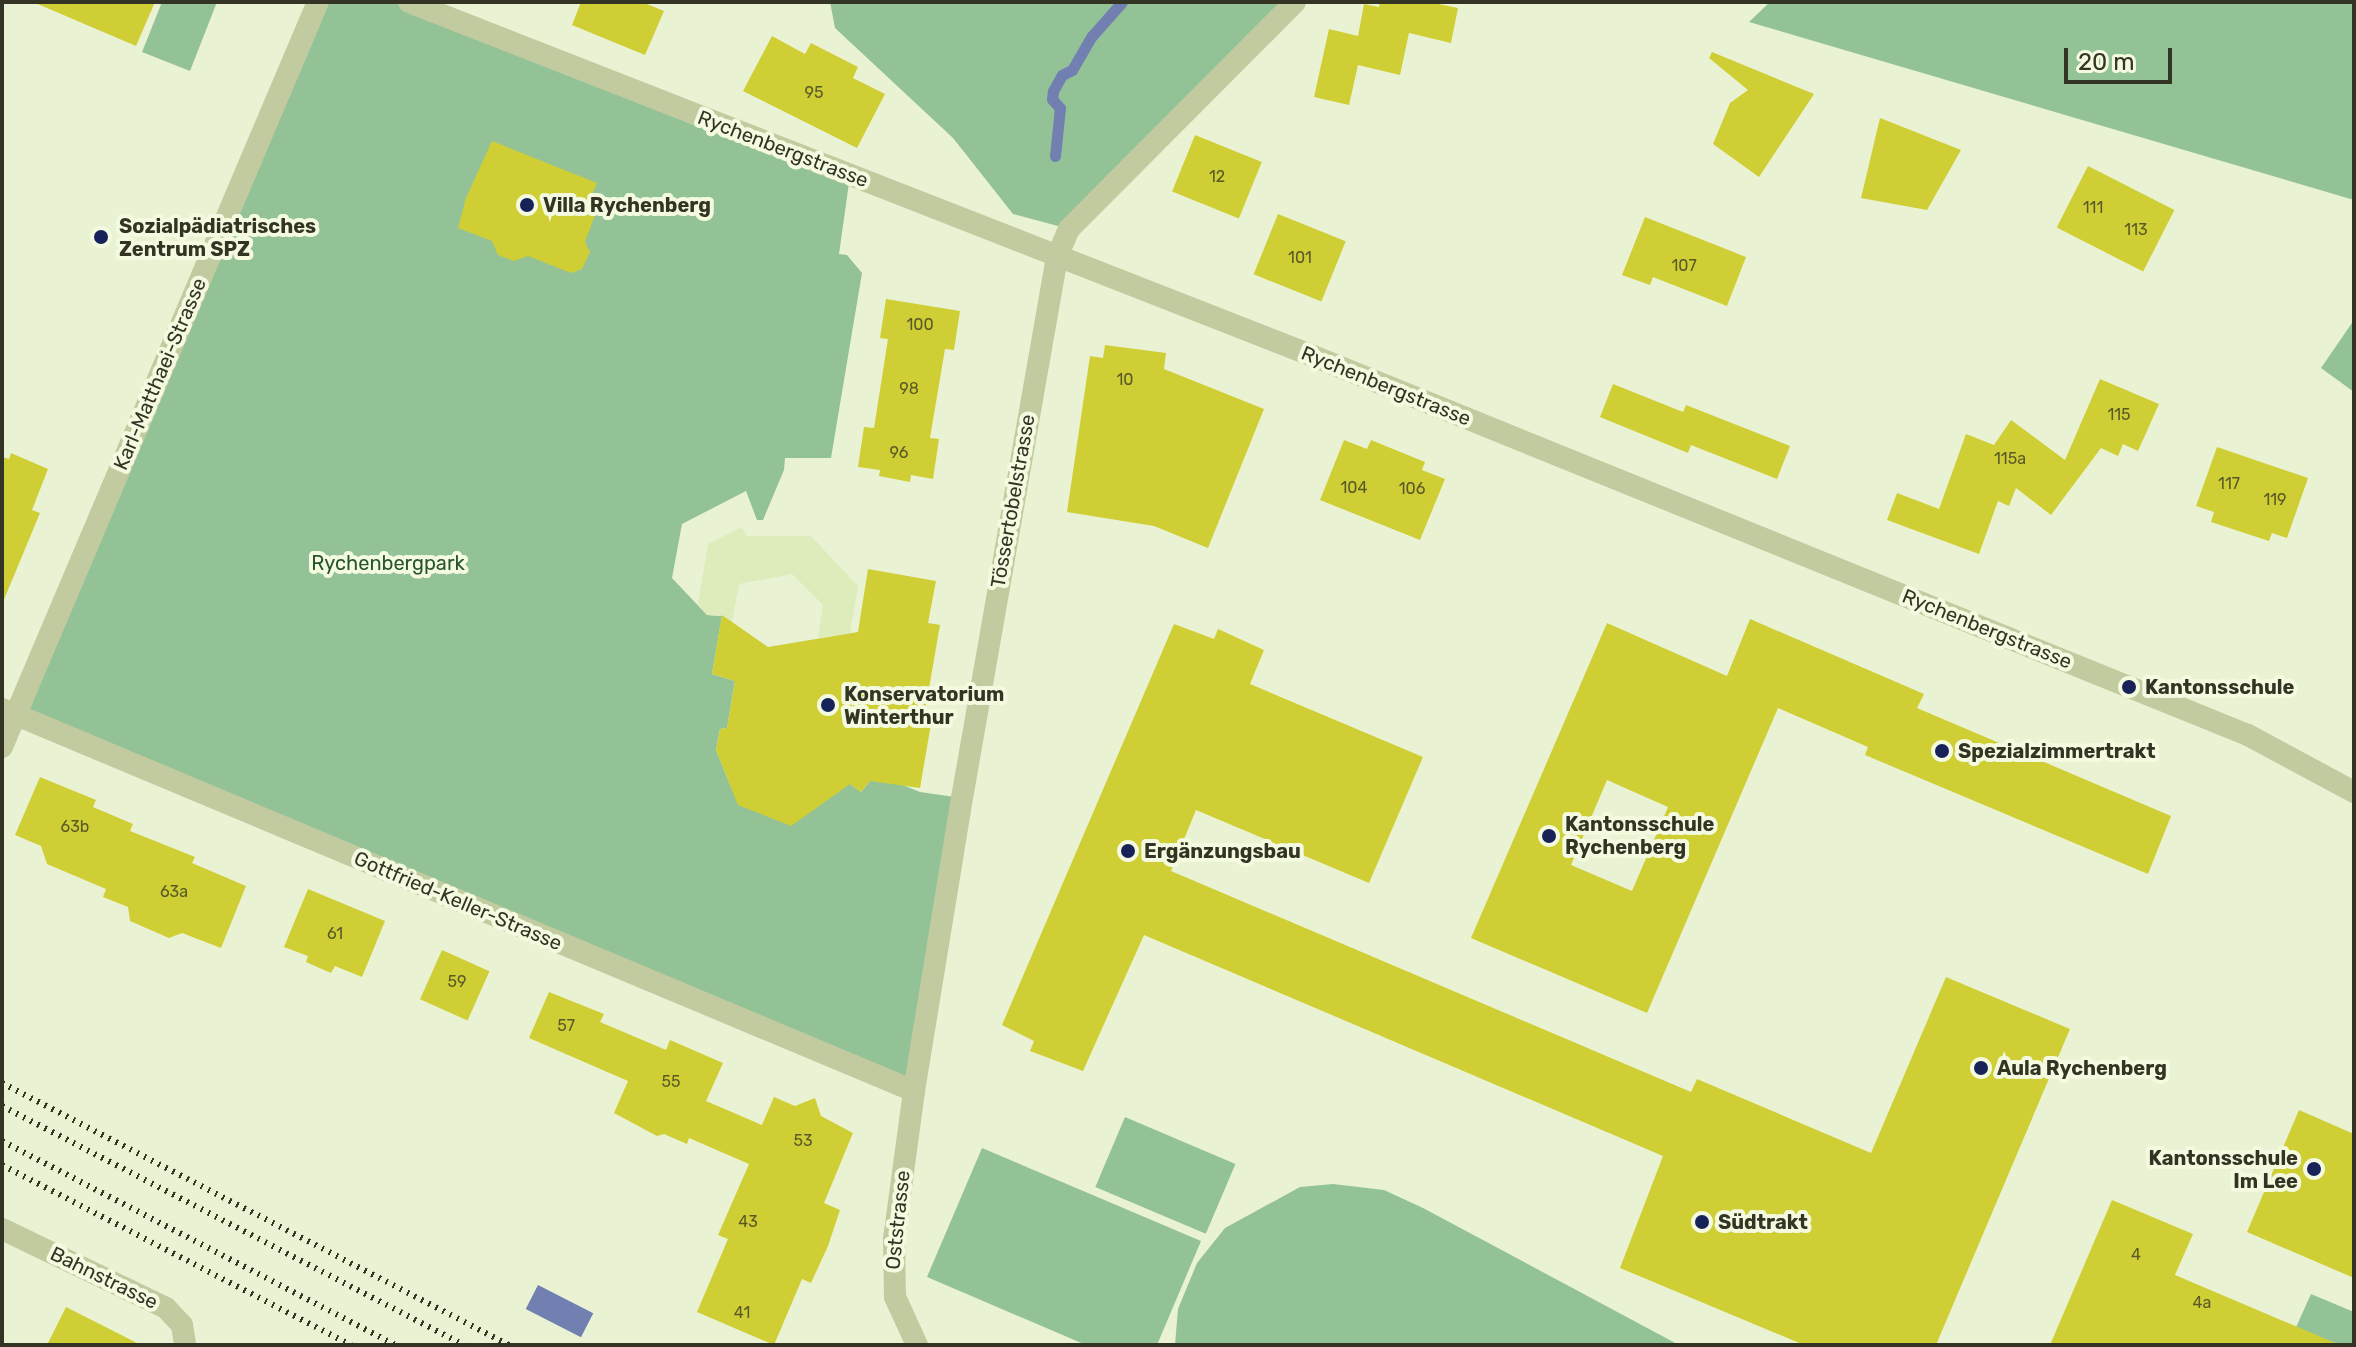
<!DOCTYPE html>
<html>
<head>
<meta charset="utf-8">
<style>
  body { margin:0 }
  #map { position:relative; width:2356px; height:1347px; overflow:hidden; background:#eaf2d4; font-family:Rubik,sans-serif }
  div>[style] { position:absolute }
  .green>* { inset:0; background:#94c297; transform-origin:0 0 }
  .plaza>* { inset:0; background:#ddecba }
  .water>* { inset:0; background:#717fb1; transform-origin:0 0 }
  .stream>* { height:11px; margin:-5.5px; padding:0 5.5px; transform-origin:5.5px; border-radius:5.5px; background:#717fb1 }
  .building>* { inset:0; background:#d0ce35; transform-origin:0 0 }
  .minor>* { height:22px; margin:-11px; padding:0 11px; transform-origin:11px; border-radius:11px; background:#c2cba0 }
  .tertiary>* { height:22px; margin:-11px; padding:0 11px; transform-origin:11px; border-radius:11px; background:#c2cba0 }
  .rail>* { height:6px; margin-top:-3px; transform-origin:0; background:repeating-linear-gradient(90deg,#333424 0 2px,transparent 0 8px) }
  .dots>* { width:22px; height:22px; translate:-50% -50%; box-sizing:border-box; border:4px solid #f3fae0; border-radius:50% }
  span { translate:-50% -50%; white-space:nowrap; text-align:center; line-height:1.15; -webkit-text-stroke:8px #f3fae0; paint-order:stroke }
  .number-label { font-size:16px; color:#5a5a28 }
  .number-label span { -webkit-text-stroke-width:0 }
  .street-label { font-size:20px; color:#333424 }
  .poi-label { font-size:20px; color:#333424; font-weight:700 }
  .left { translate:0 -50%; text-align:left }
  .right { translate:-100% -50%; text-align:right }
  .park-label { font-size:20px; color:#26542b }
  .frame { position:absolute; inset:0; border:4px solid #333424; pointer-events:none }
  .scale { position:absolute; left:2064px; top:48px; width:108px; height:36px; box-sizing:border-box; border:4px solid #333424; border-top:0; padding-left:10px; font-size:24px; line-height:28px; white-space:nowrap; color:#333424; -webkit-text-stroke:6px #f3fae0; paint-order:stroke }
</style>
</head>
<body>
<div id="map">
  <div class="green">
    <div style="clip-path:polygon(162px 2px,217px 2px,190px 71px,142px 52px)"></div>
    <div style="clip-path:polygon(318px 2px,409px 2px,850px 176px,839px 254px,847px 255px,862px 273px,831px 458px,785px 458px,784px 470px,763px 520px,757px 520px,746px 491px,682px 524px,672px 578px,707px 615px,722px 616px,712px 674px,735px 681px,727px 728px,720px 729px,716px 750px,731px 787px,850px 784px,861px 792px,870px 781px,886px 778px,920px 792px,962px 798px,914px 1091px,16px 715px)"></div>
    <div style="clip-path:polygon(830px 2px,1295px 2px,1069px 229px,1013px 214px,953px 138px,835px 28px)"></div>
    <div style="clip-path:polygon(1770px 2px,2354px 2px,2354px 200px,1749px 22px)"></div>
    <div style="clip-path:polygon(2354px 320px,2354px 392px,2321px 368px)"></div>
    <div style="left:1125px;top:1117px;width:120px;height:76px;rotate:23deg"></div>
    <div style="clip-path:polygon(982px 1148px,1201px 1241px,1157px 1345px,1086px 1345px,927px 1277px)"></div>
    <div style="clip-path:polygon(1333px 1184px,1384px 1190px,1423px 1208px,1679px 1345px,1175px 1345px,1178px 1309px,1197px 1263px,1225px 1228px,1300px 1187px)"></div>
    <div style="clip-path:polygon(2311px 1294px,2354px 1312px,2354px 1345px,2288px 1345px)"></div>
  </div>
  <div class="plaza">
    <div style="clip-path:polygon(742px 527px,747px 536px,811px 536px,858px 586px,850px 633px,818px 638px,823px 605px,792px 574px,739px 584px,732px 622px,722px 616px,707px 615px,698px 604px,708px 544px)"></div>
  </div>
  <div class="water">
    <div style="left:538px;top:1285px;width:62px;height:27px;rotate:27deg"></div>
  </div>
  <div class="stream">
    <div style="left:1055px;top:156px;width:48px;rotate:-84.1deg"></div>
    <div style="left:1060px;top:108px;width:12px;rotate:-132deg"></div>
    <div style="left:1052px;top:99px;width:8px;rotate:-83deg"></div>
    <div style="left:1053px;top:91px;width:18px;rotate:-61deg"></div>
    <div style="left:1062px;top:75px;width:11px;rotate:-27deg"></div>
    <div style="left:1072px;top:70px;width:39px;rotate:-60deg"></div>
    <div style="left:1092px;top:36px;width:45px;rotate:-48.6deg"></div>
  </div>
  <div class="building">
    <div style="clip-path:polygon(33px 2px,155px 2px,136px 46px)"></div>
    <div style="clip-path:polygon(581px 2px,642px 2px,664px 11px,645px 55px,572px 25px)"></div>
    <div style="clip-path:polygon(1380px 2px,1429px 2px,1458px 8px,1451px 43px,1409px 33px,1400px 75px,1358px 65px,1349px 105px,1314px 97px,1329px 29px,1358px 36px,1364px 4px,1379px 7px)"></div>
    <div style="clip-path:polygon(772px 36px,805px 54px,811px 43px,858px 67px,853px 78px,885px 94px,857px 148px,743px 91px)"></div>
    <div style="clip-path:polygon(1712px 52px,1814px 94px,1759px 177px,1713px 144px,1730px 103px,1748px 90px,1709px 58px)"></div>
    <div style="clip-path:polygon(1880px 118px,1961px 150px,1927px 210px,1861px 198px)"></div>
    <div style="left:1195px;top:135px;width:72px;height:61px;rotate:22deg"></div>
    <div style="clip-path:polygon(492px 141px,597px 183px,585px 211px,595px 215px,585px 242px,590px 252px,582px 269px,571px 273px,528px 256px,514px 261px,498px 255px,492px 241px,458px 228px,466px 198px)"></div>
    <div style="left:2088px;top:166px;width:97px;height:69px;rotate:27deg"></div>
    <div style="left:1278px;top:214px;width:73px;height:65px;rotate:22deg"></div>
    <div style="clip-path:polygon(1645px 217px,1746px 257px,1727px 306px,1653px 277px,1650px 285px,1622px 275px)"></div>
    <div style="clip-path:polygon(886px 299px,960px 311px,954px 350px,945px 349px,930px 438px,939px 439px,933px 479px,911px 475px,910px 482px,879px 476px,880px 470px,858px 467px,864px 427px,874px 428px,888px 339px,880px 338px)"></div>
    <div style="clip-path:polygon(1105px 345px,1166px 353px,1164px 369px,1264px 409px,1208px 548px,1154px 526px,1067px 512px,1090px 356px,1103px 358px)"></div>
    <div style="clip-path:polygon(2100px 379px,2159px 404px,2138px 451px,2123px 444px,2118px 456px,2101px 448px,2051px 515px,2016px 488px,2009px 506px,1998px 501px,1979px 554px,1887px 520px,1897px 493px,1939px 509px,1966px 434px,1994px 445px,2011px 420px,2065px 460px)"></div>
    <div style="clip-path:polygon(1613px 384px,1683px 412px,1686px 405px,1790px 446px,1777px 479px,1691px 445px,1688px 453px,1600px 417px)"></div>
    <div style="clip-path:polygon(1344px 440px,1367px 449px,1371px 440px,1425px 462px,1422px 470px,1445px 479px,1420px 540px,1320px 500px)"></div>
    <div style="clip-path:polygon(2217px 447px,2308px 478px,2287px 538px,2272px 533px,2269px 541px,2211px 522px,2214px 512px,2196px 506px)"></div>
    <div style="clip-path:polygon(11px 453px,48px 469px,32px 510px,40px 513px,3px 602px,2px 457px,9px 459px)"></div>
    <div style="clip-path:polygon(868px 569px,936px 581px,928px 623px,940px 625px,923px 723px,931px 724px,920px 788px,870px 781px,861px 792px,850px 784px,791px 826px,738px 805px,716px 750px,720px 729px,727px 728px,735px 681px,712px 674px,722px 615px,768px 647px,858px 632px)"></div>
    <div style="clip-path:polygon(evenodd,1750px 619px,1924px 694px,1917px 708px,2171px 816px,2148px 874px,1865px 755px,1868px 747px,1778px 708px,1647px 1013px,1471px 938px,1607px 623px,1727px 676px,1750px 619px,1607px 780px,1668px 807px,1632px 891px,1571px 865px,1607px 780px)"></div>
    <div style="clip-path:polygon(1174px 624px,1214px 639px,1218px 629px,1264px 650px,1250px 684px,1423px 757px,1369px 883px,1196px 810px,1171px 871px,1691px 1092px,1697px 1079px,1871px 1153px,1946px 977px,2070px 1029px,1936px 1345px,1804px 1345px,1620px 1268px,1663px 1156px,1144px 935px,1083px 1071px,1030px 1051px,1034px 1041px,1002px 1025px)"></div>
    <div style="clip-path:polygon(40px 777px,96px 800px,93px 807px,133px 824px,130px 831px,195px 857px,192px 863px,246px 886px,221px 948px,182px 933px,169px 938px,130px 921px,128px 907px,103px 897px,106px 889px,47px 864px,41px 846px,15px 835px)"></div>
    <div style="clip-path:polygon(308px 889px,385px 921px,362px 977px,335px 966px,331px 973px,306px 962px,308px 956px,284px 947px)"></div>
    <div style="left:442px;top:950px;width:52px;height:54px;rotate:24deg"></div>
    <div style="clip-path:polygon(549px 992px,604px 1014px,600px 1022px,666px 1050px,670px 1040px,723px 1063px,706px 1101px,762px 1125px,774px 1097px,795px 1106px,815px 1098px,821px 1116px,853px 1133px,824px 1203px,840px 1210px,828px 1246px,811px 1283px,802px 1279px,774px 1345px,697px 1312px,728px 1239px,718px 1235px,749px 1164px,689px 1138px,687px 1144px,664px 1134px,657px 1136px,614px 1113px,628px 1081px,529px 1038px)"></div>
    <div style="clip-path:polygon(2299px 1110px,2354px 1134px,2354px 1278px,2247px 1232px)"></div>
    <div style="clip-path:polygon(2112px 1200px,2193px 1234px,2175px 1275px,2340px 1345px,2050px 1345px)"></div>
    <div style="clip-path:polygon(66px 1307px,141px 1345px,47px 1345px)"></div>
  </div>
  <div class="minor">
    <div style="left:2px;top:709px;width:989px;rotate:22.73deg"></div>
    <div style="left:2px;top:747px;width:809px;rotate:-67.02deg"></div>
    <div style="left:2px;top:1229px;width:182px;rotate:25.7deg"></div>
    <div style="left:166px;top:1308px;width:23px;rotate:47deg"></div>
    <div style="left:182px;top:1325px;width:20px;rotate:81deg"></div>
    <div style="left:917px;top:1345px;width:53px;rotate:-114.6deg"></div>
    <div style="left:895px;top:1297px;width:58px;rotate:-91deg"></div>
    <div style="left:894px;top:1239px;width:149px;rotate:-82.3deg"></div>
    <div style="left:914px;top:1091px;width:297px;rotate:-80.7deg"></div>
    <div style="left:962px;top:798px;width:549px;rotate:-80.04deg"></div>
    <div style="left:1057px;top:257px;width:30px;rotate:-67deg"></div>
    <div style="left:1069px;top:229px;width:320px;rotate:-45.1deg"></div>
  </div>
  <div class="tertiary">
    <div style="left:409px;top:2px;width:971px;rotate:21.38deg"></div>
    <div style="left:1313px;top:356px;width:1009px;rotate:22.07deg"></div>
    <div style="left:2248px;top:735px;width:120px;rotate:28.3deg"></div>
  </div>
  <div class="rail">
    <div style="left:2px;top:1083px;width:571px;rotate:27.33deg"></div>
    <div style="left:2px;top:1106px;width:520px;rotate:27.35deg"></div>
    <div style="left:2px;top:1141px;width:444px;rotate:27.4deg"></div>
    <div style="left:2px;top:1165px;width:393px;rotate:27.3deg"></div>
  </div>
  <div class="dots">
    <div style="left:527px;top:205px;background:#172358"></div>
    <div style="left:101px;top:237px;background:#172358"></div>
    <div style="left:2129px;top:687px;background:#172358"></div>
    <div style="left:828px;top:705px;background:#172358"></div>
    <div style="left:1942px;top:751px;background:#172358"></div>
    <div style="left:1549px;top:836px;background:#172358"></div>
    <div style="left:1128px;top:851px;background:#172358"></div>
    <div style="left:1981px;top:1068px;background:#172358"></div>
    <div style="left:2314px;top:1169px;background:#172358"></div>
    <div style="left:1702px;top:1222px;background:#172358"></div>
  </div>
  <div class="number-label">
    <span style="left:814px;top:93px">95</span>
    <span style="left:1217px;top:177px">12</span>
    <span style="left:2093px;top:208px">111</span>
    <span style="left:2136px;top:230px">113</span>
    <span style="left:1300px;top:258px">101</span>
    <span style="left:1684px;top:266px">107</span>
    <span style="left:920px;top:325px">100</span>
    <span style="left:1125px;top:380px">10</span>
    <span style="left:909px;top:389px">98</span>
    <span style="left:2119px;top:415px">115</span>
    <span style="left:899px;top:453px">96</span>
    <span style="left:2010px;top:459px">115a</span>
    <span style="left:2229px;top:484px">117</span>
    <span style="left:1354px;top:488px">104</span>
    <span style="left:1412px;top:489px">106</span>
    <span style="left:2275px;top:500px">119</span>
    <span style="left:75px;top:827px">63b</span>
    <span style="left:174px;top:892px">63a</span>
    <span style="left:335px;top:934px">61</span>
    <span style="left:457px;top:982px">59</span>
    <span style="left:566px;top:1026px">57</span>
    <span style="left:671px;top:1082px">55</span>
    <span style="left:803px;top:1141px">53</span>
    <span style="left:748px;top:1222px">43</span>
    <span style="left:2136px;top:1255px">4</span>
    <span style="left:2202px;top:1303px">4a</span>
    <span style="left:742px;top:1313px">41</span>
  </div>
  <div class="street-label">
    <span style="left:783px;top:149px;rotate:21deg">Rychenbergstrasse</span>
    <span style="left:160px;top:374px;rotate:-67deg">Karl-Matthaei-Strasse</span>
    <span style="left:1386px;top:386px;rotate:22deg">Rychenbergstrasse</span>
    <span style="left:1013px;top:501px;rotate:-80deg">Tössertobelstrasse</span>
    <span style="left:1987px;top:629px;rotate:22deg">Rychenbergstrasse</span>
    <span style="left:458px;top:901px;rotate:23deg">Gottfried-Keller-Strasse</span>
    <span style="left:898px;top:1220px;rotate:-84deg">Oststrasse</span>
    <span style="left:104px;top:1278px;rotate:26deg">Bahnstrasse</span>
  </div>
  <div class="poi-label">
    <span class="left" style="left:543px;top:205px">Villa Rychenberg</span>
    <span class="left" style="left:119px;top:238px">Sozialpädiatrisches<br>Zentrum SPZ</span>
    <span class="left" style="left:2145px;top:687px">Kantonsschule</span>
    <span class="left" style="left:844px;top:706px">Konservatorium<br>Winterthur</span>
    <span class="left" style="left:1958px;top:751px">Spezialzimmertrakt</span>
    <span class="left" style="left:1565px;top:836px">Kantonsschule<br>Rychenberg</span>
    <span class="left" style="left:1144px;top:851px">Ergänzungsbau</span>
    <span class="left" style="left:1997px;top:1068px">Aula Rychenberg</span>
    <span class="right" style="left:2298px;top:1170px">Kantonsschule<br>Im Lee</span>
    <span class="left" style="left:1718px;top:1222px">Südtrakt</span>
  </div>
  <div class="park-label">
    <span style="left:388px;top:563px">Rychenbergpark</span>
  </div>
  <div class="frame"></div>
  <div class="scale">20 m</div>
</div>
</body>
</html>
